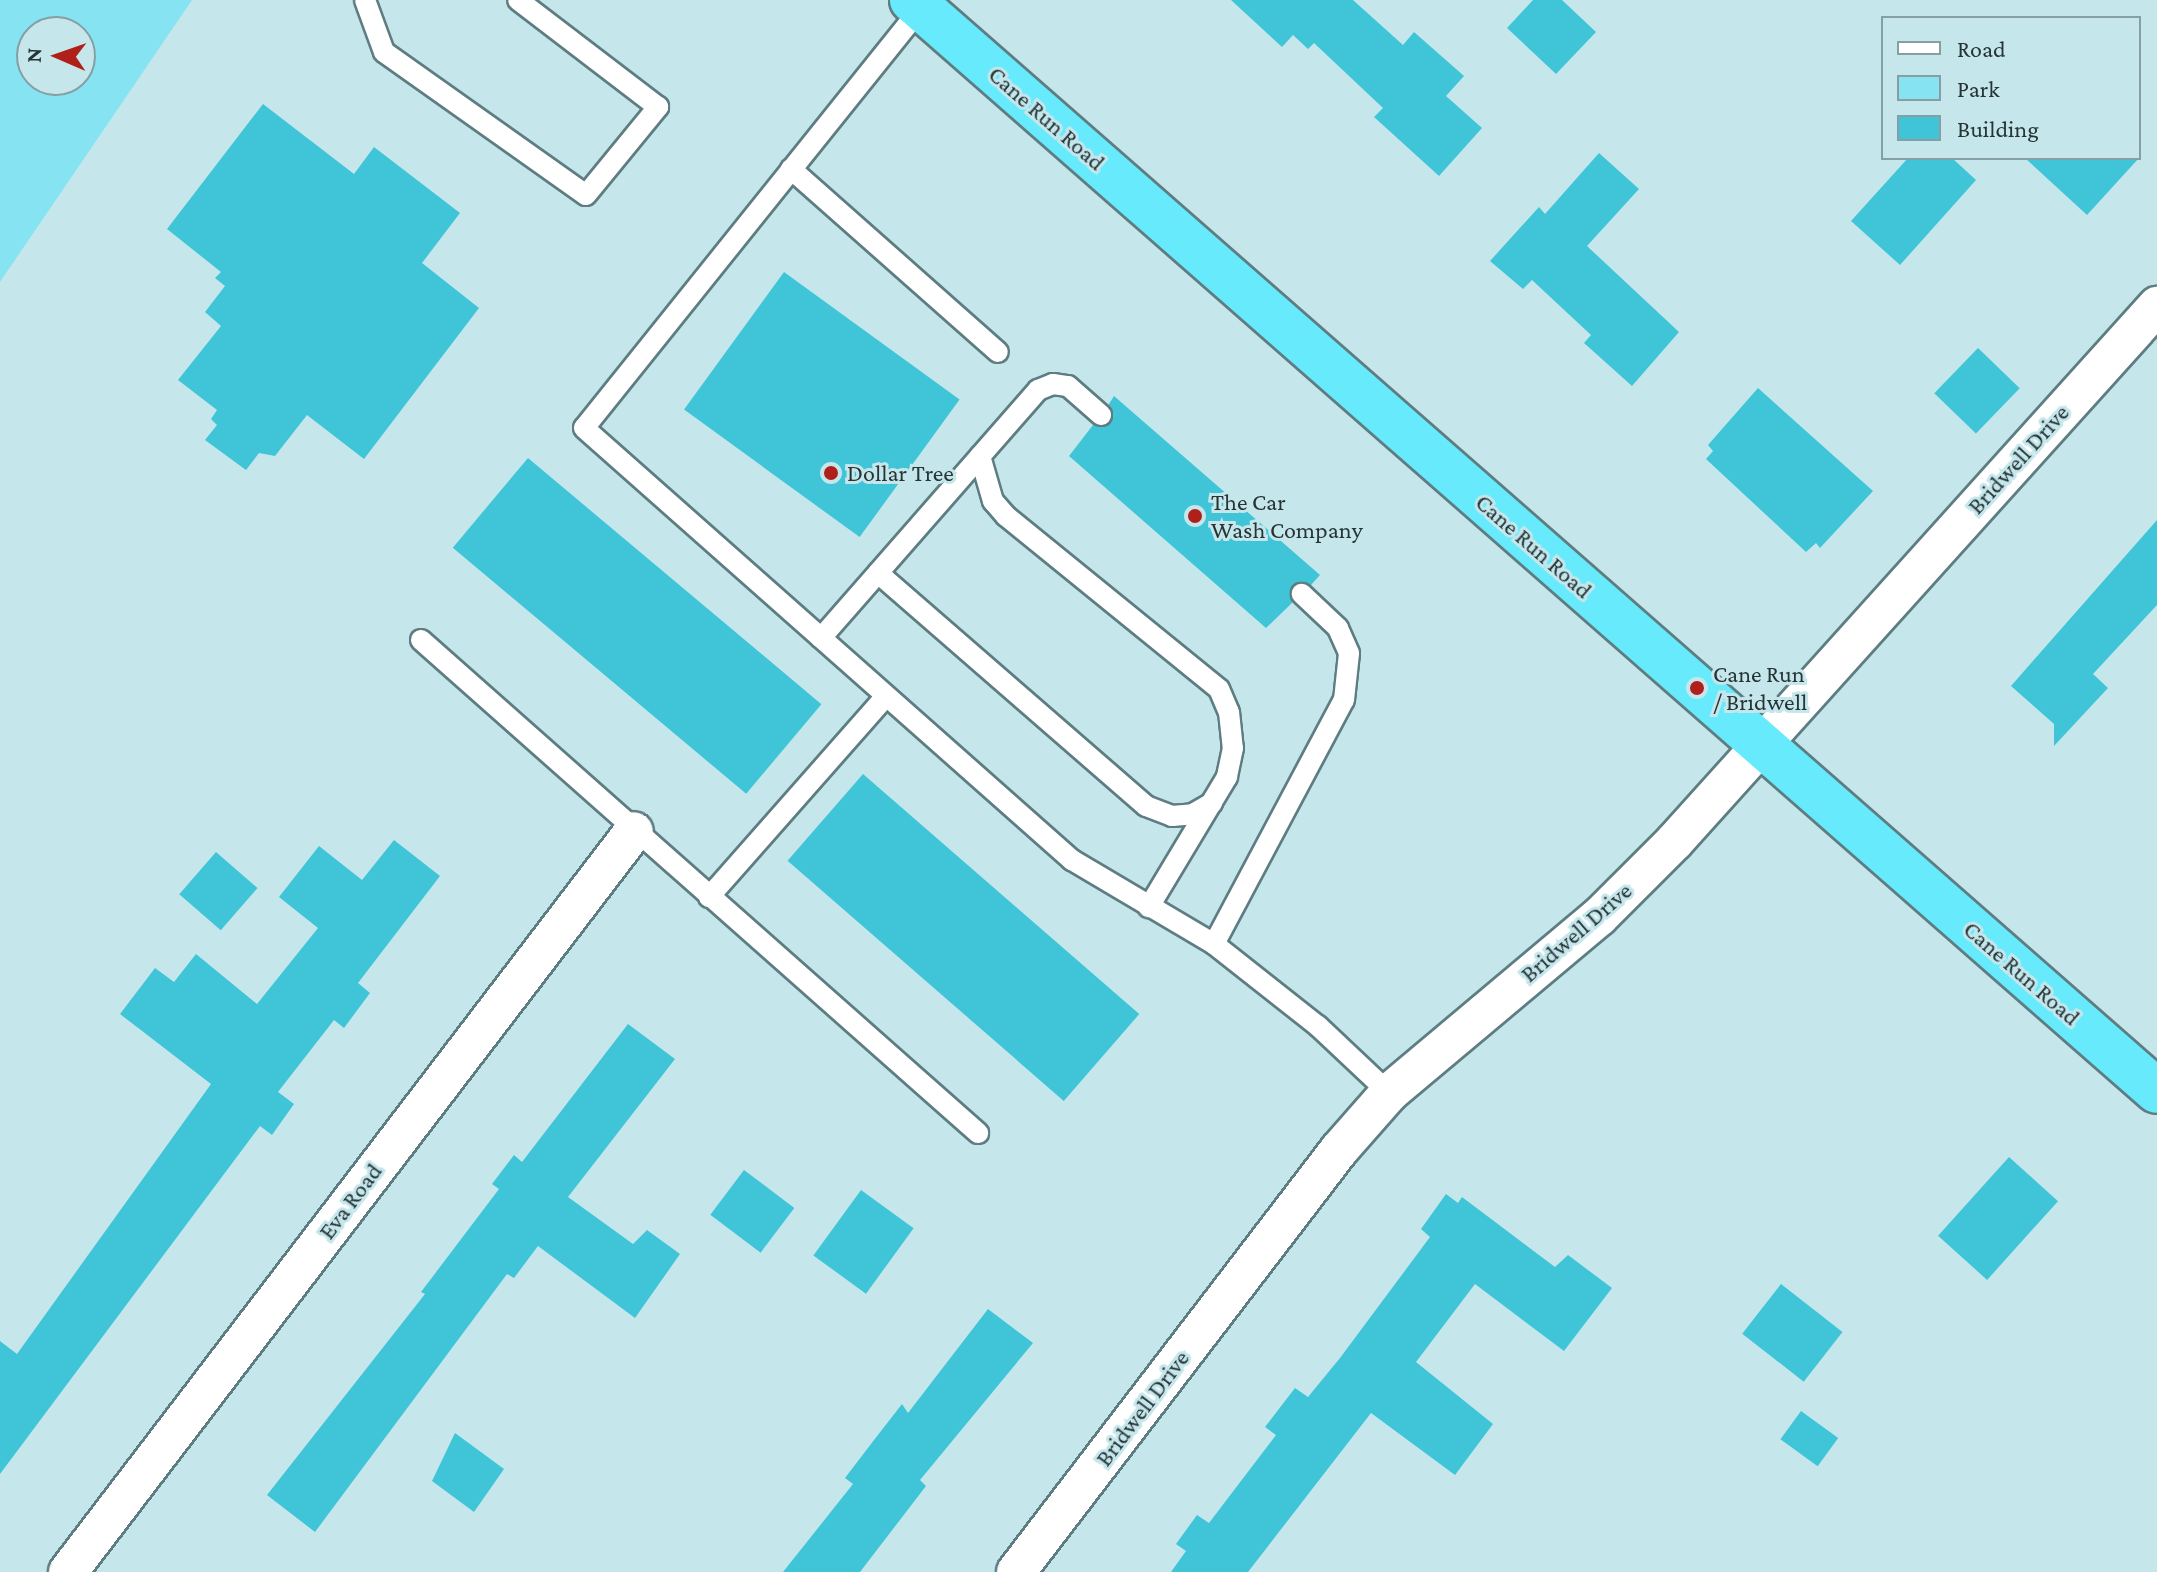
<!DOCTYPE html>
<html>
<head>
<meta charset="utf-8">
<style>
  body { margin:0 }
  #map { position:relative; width:2157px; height:1572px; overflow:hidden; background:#c5e7ec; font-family:"Crimson Pro",serif }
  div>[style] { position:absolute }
  .green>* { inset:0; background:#85e3f2 }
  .building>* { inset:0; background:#3fc5d7; transform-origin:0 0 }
  .roads { filter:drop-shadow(2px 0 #5e7d82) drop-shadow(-2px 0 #5e7d82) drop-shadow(0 2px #5e7d82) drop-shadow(0 -2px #5e7d82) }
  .service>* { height:20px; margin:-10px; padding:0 10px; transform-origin:10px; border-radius:10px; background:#fff }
  .minor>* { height:38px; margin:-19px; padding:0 19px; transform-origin:19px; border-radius:19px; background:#fff }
  .trunk>* { height:44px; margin:-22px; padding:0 22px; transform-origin:22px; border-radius:22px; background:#67eafc }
  .dots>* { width:22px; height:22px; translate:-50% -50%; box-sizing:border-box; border:4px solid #c5e7ec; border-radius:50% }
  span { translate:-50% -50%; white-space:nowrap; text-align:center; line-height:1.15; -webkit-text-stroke:6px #c5e7ec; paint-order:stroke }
  .street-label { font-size:24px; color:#263436 }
  .poi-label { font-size:24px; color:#263436 }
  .left { translate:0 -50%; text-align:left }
  .legend { position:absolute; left:1881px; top:16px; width:260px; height:144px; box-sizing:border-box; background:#c5e7ec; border:2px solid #859fa3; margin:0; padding:10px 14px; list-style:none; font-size:24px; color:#263436 }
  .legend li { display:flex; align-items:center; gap:16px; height:40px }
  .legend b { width:40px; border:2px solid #859fa3 }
  .north { position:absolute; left:16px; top:16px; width:80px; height:80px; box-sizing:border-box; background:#c5e7ec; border:2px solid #859fa3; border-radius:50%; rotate:272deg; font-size:22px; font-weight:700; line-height:32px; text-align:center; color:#263436 }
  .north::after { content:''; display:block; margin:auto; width:28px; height:36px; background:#b0201b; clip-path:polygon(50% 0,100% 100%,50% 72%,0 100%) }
</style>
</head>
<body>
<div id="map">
  <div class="green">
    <div style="clip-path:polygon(evenodd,0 0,192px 0,0 282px,0 0,80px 32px,80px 80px,32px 80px,32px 32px,80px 32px)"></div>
  </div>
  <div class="building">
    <div style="clip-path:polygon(1231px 0,1353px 0,1403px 45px,1414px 32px,1464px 76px,1446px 96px,1482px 128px,1439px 176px,1374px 117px,1383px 108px,1314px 43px,1308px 49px,1293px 35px,1282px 47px)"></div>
    <div style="clip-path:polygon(1533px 0,1562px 0,1596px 32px,1556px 74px,1507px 28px)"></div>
    <div style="clip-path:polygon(263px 104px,354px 174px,374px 147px,460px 213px,422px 263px,479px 308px,364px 459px,307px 415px,275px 456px,259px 453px,246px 470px,205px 440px,217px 425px,211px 419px,217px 410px,178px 380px,221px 326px,205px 312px,225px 286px,215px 278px,221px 272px,167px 229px)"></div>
    <div style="clip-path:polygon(1599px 153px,1639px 189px,1587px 246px,1679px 332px,1632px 386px,1584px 343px,1591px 335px,1532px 280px,1523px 289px,1490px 261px,1539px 207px,1545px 214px)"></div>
    <div style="clip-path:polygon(1908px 158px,1952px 158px,1976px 180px,1900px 265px,1851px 221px)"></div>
    <div style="clip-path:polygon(2025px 158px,2139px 158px,2087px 215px)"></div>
    <div style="left:784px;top:272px;width:217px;height:170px;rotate:36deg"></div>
    <div style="left:1978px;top:348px;width:58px;height:63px;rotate:44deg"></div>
    <div style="clip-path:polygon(1758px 388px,1873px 491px,1820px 548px,1816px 543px,1806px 552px,1706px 459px,1713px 451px,1708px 445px)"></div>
    <div style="clip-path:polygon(1114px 396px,1320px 575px,1311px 585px,1293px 585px,1292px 603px,1266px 628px,1069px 456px,1093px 425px,1111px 423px,1109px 404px)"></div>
    <div style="left:528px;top:458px;width:383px;height:117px;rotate:40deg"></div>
    <div style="clip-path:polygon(2157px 520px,2157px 605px,2093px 674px,2108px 688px,2054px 746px,2054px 724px,2011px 686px)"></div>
    <div style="left:863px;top:774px;width:366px;height:115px;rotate:41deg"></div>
    <div style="clip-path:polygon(394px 840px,440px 876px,358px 983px,370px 993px,344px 1028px,334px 1020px,278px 1092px,294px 1104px,272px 1135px,260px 1126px,0 1474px,0 1341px,17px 1354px,211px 1084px,120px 1014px,155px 968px,174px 982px,196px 954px,257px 1004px,318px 928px,279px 897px,319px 846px,362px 880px)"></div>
    <div style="left:216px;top:852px;width:55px;height:56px;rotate:41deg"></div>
    <div style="clip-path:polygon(628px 1024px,675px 1059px,568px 1197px,633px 1244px,647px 1230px,680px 1254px,635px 1318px,538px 1246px,514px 1278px,507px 1274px,315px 1532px,267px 1495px,425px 1294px,421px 1292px,499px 1189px,492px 1184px,514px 1155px,522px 1162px)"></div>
    <div style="left:2009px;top:1157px;width:66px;height:106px;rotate:42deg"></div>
    <div style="left:744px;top:1170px;width:63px;height:56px;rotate:37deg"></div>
    <div style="left:861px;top:1190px;width:65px;height:81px;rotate:36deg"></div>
    <div style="clip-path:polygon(1446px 1194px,1458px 1203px,1462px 1197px,1555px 1267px,1568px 1255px,1612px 1288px,1564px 1351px,1475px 1284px,1416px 1362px,1493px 1424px,1455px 1475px,1371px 1413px,1248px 1572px,1171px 1572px,1186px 1551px,1176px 1544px,1197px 1515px,1209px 1523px,1276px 1435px,1265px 1427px,1295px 1388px,1308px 1397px,1340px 1358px,1430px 1237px,1421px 1229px)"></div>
    <div style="left:1781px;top:1284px;width:78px;height:63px;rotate:38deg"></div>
    <div style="clip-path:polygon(988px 1309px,1033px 1343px,920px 1480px,926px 1486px,860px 1572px,783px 1572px,853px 1484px,845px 1478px,874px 1440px,902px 1404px,908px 1413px)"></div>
    <div style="left:1801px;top:1411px;width:46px;height:35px;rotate:36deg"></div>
    <div style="clip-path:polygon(455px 1433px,504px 1469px,474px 1512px,432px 1481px)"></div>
  </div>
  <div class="roads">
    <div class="service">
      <div style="left:365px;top:0;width:55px;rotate:69.9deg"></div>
      <div style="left:384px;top:52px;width:247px;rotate:35.3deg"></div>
      <div style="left:586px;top:195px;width:114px;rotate:-50.7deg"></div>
      <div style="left:658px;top:107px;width:176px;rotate:-142.6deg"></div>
      <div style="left:921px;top:8px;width:538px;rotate:128.74deg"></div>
      <div style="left:584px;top:428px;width:652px;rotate:41.52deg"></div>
      <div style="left:1072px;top:860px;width:165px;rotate:30.6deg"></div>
      <div style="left:1214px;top:944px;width:132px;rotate:38.3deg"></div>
      <div style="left:1318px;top:1026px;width:98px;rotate:43.3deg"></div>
      <div style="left:791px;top:169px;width:276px;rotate:41.5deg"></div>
      <div style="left:980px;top:456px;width:47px;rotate:73.9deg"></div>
      <div style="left:993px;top:501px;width:20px;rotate:49deg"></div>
      <div style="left:1006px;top:516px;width:274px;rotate:39.1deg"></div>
      <div style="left:1219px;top:689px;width:25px;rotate:67deg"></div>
      <div style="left:1229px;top:712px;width:36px;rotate:84deg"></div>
      <div style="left:1233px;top:748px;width:30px;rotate:102deg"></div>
      <div style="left:1227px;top:777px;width:152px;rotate:121deg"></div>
      <div style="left:878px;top:573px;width:355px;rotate:41deg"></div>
      <div style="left:1146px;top:806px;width:28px;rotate:21deg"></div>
      <div style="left:1172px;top:816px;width:21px;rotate:-5deg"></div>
      <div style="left:1193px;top:814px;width:22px;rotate:-30deg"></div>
      <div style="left:821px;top:638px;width:330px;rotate:-48.8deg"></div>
      <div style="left:1038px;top:390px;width:16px;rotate:-22deg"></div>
      <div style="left:1053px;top:384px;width:15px;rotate:8deg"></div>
      <div style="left:1068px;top:386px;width:44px;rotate:41.3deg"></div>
      <div style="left:421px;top:640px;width:744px;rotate:41.51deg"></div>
      <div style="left:709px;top:897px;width:268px;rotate:-48.6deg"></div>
      <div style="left:1214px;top:944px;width:276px;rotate:-62deg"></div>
      <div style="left:1344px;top:700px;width:47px;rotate:-83.9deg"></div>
      <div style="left:1349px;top:653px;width:27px;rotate:-114deg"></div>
      <div style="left:1338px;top:628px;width:50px;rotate:-136.6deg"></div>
    </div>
    <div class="minor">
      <div style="left:68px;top:1572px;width:932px;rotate:-52.63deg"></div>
      <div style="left:1016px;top:1572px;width:531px;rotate:-52.57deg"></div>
      <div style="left:1339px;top:1150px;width:76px;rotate:-48.7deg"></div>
      <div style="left:1389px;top:1093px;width:274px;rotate:-40deg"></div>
      <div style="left:1599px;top:917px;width:106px;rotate:-45deg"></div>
      <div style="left:1674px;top:842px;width:722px;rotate:-47.98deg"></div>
    </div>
    <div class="trunk">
      <div style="left:912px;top:0;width:1655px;rotate:41.23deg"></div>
    </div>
  </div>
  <div class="dots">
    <div style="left:831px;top:473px;background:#b0201b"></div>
    <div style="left:1195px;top:516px;background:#b0201b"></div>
    <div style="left:1697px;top:688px;background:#b0201b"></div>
  </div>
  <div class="street-label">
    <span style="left:1047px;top:118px;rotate:41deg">Cane Run Road</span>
    <span style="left:2018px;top:459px;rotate:-48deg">Bridwell Drive</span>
    <span style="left:1534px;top:546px;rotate:41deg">Cane Run Road</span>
    <span style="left:1576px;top:932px;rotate:-41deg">Bridwell Drive</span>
    <span style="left:2022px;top:973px;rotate:41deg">Cane Run Road</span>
    <span style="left:350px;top:1201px;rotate:-53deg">Eva Road</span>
    <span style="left:1142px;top:1408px;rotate:-53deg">Bridwell Drive</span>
  </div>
  <div class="poi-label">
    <span class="left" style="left:847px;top:473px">Dollar Tree</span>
    <span class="left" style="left:1211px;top:516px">The Car<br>Wash Company</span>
    <span class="left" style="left:1713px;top:688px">Cane Run<br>/ Bridwell</span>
  </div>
  <ul class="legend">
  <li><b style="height:10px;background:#fff"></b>Road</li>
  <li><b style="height:22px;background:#85e3f2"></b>Park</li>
  <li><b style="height:22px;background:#3fc5d7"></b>Building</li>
  </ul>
  <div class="north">N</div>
</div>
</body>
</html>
